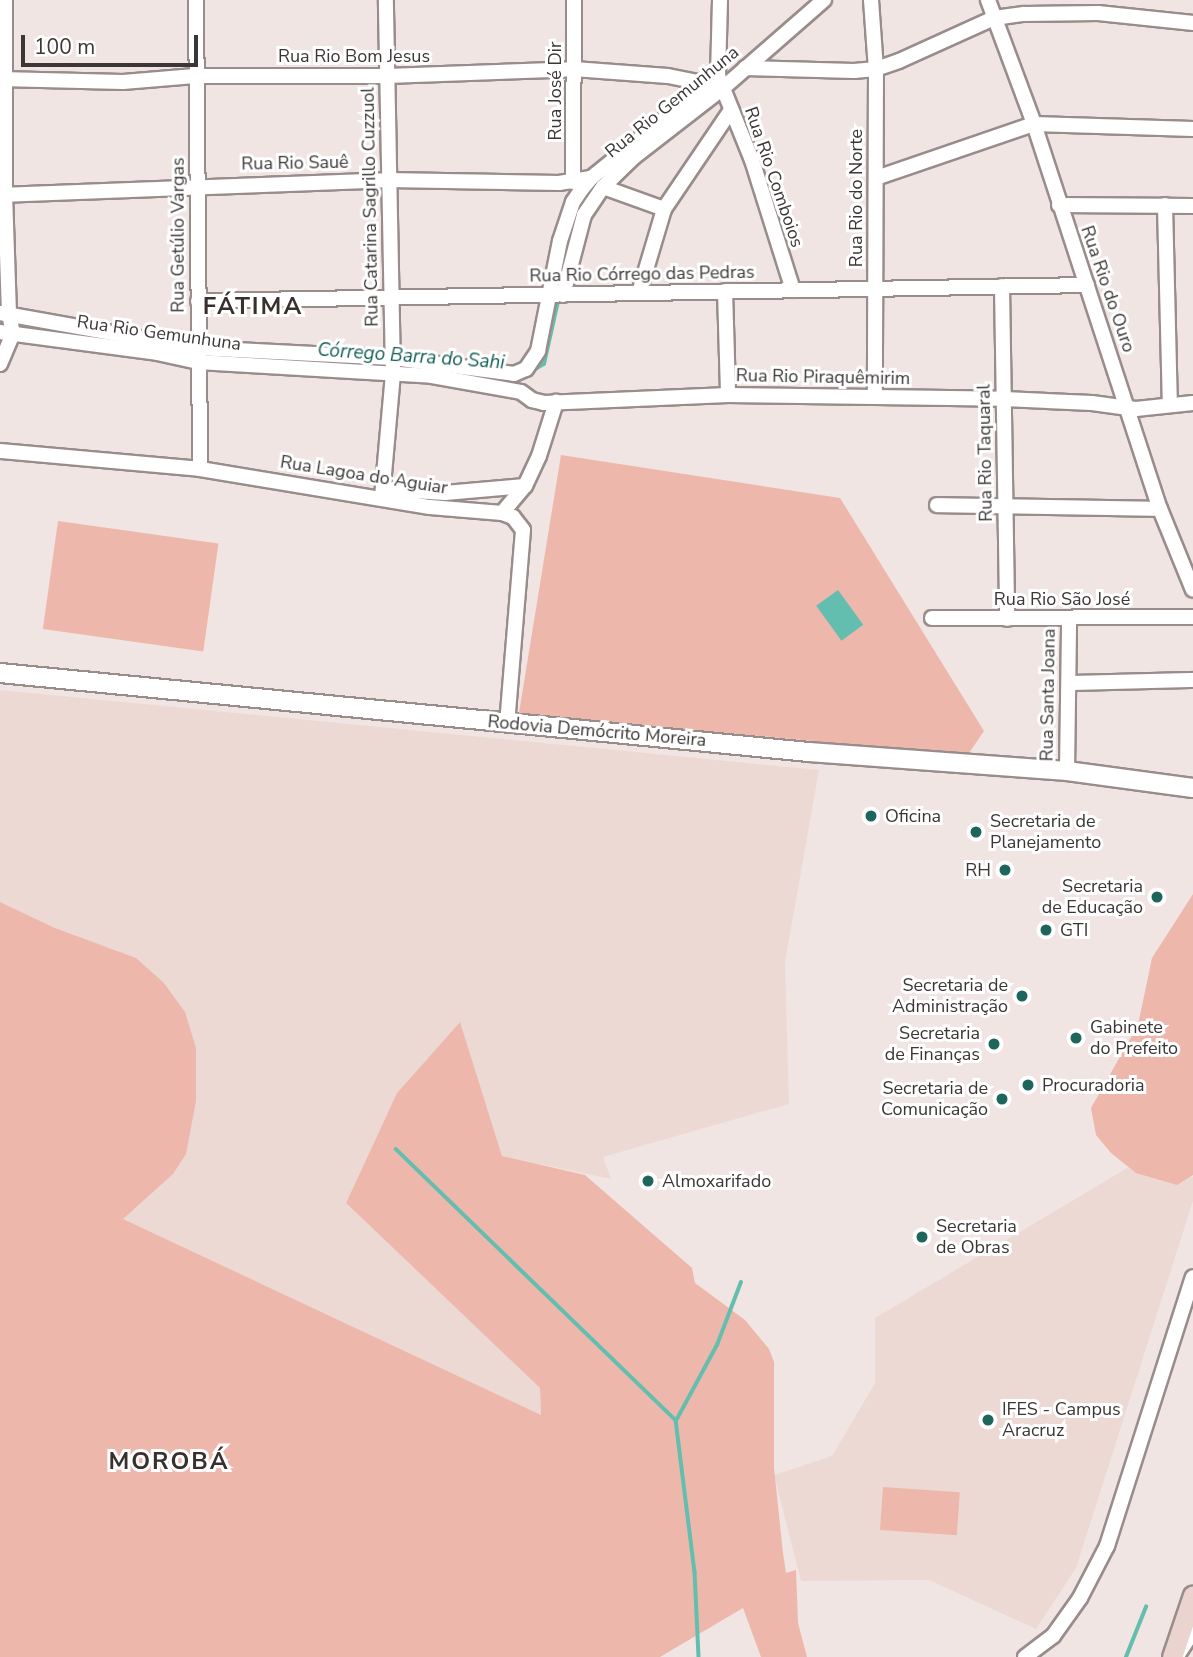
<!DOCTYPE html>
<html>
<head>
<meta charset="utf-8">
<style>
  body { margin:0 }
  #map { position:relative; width:1193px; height:1657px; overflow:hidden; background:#f0e5e2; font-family:"Nunito Sans",sans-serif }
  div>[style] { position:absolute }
  .built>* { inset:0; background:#edd9d4 }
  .green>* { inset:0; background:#edb8ab; transform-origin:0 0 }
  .water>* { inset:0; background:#64beaf; transform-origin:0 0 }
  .stream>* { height:3.5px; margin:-1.75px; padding:0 1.75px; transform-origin:1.75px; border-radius:1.75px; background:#64beaf }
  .roads { filter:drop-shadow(2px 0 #988d8b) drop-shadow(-2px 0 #988d8b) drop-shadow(0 2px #988d8b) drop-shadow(0 -2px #988d8b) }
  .minor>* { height:14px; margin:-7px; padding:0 7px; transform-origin:7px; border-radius:7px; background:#fff }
  .tertiary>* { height:18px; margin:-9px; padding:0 9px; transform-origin:9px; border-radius:9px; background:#fff }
  .secondary>* { height:19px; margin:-9.5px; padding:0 9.5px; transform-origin:9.5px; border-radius:9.5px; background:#ebd4cf }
  .dots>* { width:19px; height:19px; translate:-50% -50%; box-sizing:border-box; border:4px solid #fff; border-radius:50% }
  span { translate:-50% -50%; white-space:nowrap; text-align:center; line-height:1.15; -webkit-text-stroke:6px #fff; paint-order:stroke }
  .street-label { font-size:18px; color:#3b3736 }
  .poi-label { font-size:18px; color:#3b3736 }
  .left { translate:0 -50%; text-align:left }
  .right { translate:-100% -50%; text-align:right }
  .water-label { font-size:19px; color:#135f55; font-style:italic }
  .district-label { font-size:24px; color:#39302e; font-weight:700; letter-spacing:2px }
  .scale { position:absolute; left:21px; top:35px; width:177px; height:32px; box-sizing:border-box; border:4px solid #3b3736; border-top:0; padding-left:9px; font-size:21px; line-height:24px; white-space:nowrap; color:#3b3736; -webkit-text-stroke:5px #fff; paint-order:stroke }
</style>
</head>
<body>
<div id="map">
  <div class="built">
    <div style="clip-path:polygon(0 690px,819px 770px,785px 962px,789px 1104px,603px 1157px,611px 1179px,502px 1156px,459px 1023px,397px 1093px,346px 1203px,540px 1388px,541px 1416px,122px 1219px,146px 1199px,55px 928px,0 902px)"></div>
    <div style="clip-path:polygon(1129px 1167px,1193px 1177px,1193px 1201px,1076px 1568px,1036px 1629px,929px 1580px,801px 1581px,774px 1475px,832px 1456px,875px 1383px,875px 1318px)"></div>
  </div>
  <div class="green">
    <div style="clip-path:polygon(561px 455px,840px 498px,984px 731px,967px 756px,519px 713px)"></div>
    <div style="left:58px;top:521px;width:162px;height:109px;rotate:8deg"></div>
    <div style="clip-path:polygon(1193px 894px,1193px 1175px,1177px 1185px,1136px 1173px,1111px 1153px,1096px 1135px,1091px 1108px,1138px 1025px,1152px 958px)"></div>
    <div style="clip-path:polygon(0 902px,55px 928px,136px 958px,164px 983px,185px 1012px,196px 1048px,196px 1101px,186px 1154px,173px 1174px,123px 1219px,541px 1415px,540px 1388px,346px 1203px,397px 1093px,460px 1022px,502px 1156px,585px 1175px,692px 1268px,695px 1283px,745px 1320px,769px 1349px,774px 1362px,774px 1468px,783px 1553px,786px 1573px,796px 1570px,798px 1623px,807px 1657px,761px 1657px,743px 1608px,660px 1657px,0 1657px)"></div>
    <div style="left:883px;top:1487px;width:77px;height:43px;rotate:4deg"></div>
  </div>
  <div class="water">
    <div style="left:838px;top:590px;width:43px;height:27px;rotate:54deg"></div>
  </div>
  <div class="stream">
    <div style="left:567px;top:251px;width:26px;rotate:-79deg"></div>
    <div style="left:572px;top:225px;width:11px;rotate:-63deg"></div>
    <div style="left:17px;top:325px;width:93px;rotate:8.7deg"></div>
    <div style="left:475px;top:377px;width:24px;rotate:5deg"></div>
    <div style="left:517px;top:380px;width:31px;rotate:-31deg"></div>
    <div style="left:544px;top:364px;width:69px;rotate:-77.4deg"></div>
    <div style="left:396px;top:1149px;width:390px;rotate:44.1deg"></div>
    <div style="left:676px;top:1420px;width:153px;rotate:82.9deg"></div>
    <div style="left:695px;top:1572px;width:85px;rotate:87.3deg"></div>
    <div style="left:677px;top:1419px;width:84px;rotate:-61.6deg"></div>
    <div style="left:717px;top:1345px;width:67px;rotate:-69.1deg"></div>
    <div style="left:1126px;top:1657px;width:54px;rotate:-68.2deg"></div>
  </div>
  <div class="roads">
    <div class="minor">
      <div style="left:196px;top:0;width:469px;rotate:89.5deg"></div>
      <div style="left:720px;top:0;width:76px;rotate:91.5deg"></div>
      <div style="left:718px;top:76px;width:91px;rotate:68deg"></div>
      <div style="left:752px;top:160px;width:136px;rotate:72.5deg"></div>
      <div style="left:871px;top:0;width:69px;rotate:85.9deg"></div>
      <div style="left:876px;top:69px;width:328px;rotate:90.2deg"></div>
      <div style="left:988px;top:0;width:132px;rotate:69.6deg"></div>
      <div style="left:1034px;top:124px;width:405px;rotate:71.9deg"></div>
      <div style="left:1160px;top:509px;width:87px;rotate:67.8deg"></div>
      <div style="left:745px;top:68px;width:109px;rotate:1.6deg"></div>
      <div style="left:854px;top:71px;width:22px;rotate:-5deg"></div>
      <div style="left:876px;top:69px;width:24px;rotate:-19deg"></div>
      <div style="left:899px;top:61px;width:104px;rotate:-24.4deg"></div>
      <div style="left:994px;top:18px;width:30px;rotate:-8deg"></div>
      <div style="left:1024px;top:14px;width:74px;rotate:-0.8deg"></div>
      <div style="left:1098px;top:13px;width:96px;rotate:6deg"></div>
      <div style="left:0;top:79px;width:123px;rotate:1.4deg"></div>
      <div style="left:123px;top:82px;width:72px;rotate:-4.8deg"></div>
      <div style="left:195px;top:76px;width:192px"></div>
      <div style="left:387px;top:76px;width:187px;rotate:-2.1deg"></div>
      <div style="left:574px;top:69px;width:94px;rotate:4.3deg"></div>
      <div style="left:668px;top:76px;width:41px;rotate:11.3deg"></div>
      <div style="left:876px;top:178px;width:167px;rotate:-18.9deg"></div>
      <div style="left:1034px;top:124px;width:159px;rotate:1.8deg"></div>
      <div style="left:573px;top:182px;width:182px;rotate:-89.7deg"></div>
      <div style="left:603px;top:187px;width:65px;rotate:19.8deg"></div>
      <div style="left:0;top:195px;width:387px;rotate:-2.2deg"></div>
      <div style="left:387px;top:180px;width:172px;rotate:1deg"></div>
      <div style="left:559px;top:183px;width:32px;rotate:-9deg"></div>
      <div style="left:1059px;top:205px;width:134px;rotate:0.4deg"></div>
      <div style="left:1165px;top:205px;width:199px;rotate:88.6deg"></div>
      <div style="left:1002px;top:286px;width:333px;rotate:89.1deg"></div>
      <div style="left:725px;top:291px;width:104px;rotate:88.3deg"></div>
      <div style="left:639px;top:293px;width:88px;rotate:-73.4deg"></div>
      <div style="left:664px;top:209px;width:120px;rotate:-55.9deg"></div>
      <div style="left:563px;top:295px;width:83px;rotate:-75.3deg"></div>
      <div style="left:584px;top:215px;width:34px;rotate:-56deg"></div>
      <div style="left:603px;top:187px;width:43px;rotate:-44.1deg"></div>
      <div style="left:634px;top:157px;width:113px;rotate:-37.8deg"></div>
      <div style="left:723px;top:88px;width:134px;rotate:-41.1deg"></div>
      <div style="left:198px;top:301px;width:889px;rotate:-1.03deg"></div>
      <div style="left:0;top:313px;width:200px;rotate:10.1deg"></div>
      <div style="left:197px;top:348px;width:196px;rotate:2.9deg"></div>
      <div style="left:393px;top:358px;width:122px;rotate:7.5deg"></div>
      <div style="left:514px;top:374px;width:13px;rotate:-23deg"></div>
      <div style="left:526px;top:369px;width:22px;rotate:-56deg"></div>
      <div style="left:538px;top:351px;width:112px;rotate:-78.7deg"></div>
      <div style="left:560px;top:241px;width:41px;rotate:-71.6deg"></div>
      <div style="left:573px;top:202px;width:14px;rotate:-56deg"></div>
      <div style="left:581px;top:190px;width:16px;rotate:-50deg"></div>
      <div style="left:591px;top:178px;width:163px;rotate:-38.8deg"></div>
      <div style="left:0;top:332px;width:158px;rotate:7.6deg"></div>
      <div style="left:157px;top:353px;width:42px;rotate:12.4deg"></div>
      <div style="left:198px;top:362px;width:234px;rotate:3.4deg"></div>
      <div style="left:432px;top:376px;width:90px;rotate:10.2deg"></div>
      <div style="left:521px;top:392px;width:14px;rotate:36deg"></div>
      <div style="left:532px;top:400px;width:12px;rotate:14deg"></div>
      <div style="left:544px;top:403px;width:184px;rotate:-2.5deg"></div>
      <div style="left:728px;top:395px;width:276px;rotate:0.8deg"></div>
      <div style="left:1004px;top:399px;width:88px;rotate:2.6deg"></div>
      <div style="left:1092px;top:403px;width:44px;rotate:7.8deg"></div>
      <div style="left:1136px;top:409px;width:57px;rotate:-6deg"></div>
      <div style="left:0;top:364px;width:33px;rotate:-67deg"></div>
      <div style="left:13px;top:334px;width:20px;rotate:-101deg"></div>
      <div style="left:9px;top:314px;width:119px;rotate:-91.9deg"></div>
      <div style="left:5px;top:195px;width:195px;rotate:-90deg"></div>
      <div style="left:0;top:451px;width:201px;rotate:5.1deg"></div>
      <div style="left:200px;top:469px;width:233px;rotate:9.4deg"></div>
      <div style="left:430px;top:507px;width:72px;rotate:4.8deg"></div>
      <div style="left:502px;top:513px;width:12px;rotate:20deg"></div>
      <div style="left:513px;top:517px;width:16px;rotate:52deg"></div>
      <div style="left:523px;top:530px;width:194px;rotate:94.7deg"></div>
      <div style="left:384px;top:489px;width:61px;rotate:3.8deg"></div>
      <div style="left:445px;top:493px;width:80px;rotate:-5deg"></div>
      <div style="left:382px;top:497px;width:124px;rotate:-84.9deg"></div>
      <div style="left:393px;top:373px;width:373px;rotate:-91.1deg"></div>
      <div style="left:937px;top:505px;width:223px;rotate:1deg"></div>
      <div style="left:502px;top:513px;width:35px;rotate:-50deg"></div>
      <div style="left:525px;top:486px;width:33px;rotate:-65deg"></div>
      <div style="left:539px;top:456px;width:57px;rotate:-72.5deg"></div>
      <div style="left:932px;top:618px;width:261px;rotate:-0.2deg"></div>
      <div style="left:1069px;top:683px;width:124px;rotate:-1.4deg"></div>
      <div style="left:1067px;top:771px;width:152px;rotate:-89.2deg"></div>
      <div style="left:1177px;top:1656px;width:30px;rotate:-57deg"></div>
      <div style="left:1025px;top:1657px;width:35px;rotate:-37deg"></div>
      <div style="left:1053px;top:1636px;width:47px;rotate:-54.6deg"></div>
      <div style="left:1080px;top:1598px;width:59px;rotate:-62.6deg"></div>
      <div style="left:1107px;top:1546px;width:282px;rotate:-72.3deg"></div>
    </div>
    <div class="tertiary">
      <div style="left:0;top:673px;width:813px;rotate:5.58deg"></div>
      <div style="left:809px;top:752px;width:259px;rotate:4.2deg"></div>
      <div style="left:1067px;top:771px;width:127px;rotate:7.7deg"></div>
    </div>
    <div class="secondary">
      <div style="left:1172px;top:1657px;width:65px;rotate:-71.3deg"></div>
    </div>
  </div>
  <div class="dots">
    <div style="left:871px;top:816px;background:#1e665c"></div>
    <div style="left:976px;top:832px;background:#1e665c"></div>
    <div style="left:1005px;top:870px;background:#1e665c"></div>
    <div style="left:1157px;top:897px;background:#1e665c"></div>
    <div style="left:1046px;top:930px;background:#1e665c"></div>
    <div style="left:1022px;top:996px;background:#1e665c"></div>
    <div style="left:1076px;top:1038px;background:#1e665c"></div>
    <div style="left:994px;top:1044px;background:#1e665c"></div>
    <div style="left:1028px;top:1085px;background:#1e665c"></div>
    <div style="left:1002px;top:1099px;background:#1e665c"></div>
    <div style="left:648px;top:1181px;background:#1e665c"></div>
    <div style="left:922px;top:1237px;background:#1e665c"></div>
    <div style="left:988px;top:1420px;background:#1e665c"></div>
  </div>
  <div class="street-label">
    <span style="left:354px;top:56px">Rua Rio Bom Jesus</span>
    <span style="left:555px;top:91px;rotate:-90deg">Rua José Dir</span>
    <span style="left:672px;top:102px;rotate:-39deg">Rua Rio Gemunhuna</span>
    <span style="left:295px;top:163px;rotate:-1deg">Rua Rio Sauê</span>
    <span style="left:774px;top:177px;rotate:71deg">Rua Rio Comboios</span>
    <span style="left:856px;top:198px;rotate:-90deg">Rua Rio do Norte</span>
    <span style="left:370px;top:207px;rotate:-91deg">Rua Catarina Sagrillo Cuzzuol</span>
    <span style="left:178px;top:235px;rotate:-90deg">Rua Getúlio Vargas</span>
    <span style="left:642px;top:274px;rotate:-1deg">Rua Rio Córrego das Pedras</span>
    <span style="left:1108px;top:289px;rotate:71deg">Rua Rio do Ouro</span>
    <span style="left:159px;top:333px;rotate:8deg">Rua Rio Gemunhuna</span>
    <span style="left:823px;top:377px;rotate:1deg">Rua Rio Piraquêmirim</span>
    <span style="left:985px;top:453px;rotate:-91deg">Rua Rio Taquaral</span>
    <span style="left:364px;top:475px;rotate:9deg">Rua Lagoa do Aguiar</span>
    <span style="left:1062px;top:599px">Rua Rio São José</span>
    <span style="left:1048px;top:695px;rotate:-89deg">Rua Santa Joana</span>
    <span style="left:597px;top:731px;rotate:5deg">Rodovia Demócrito Moreira</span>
  </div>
  <div class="poi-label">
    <span class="left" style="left:885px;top:816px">Oficina</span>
    <span class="left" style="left:990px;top:832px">Secretaria de<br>Planejamento</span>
    <span class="right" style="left:991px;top:870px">RH</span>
    <span class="right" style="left:1143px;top:897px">Secretaria<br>de Educação</span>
    <span class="left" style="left:1060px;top:930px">GTI</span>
    <span class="right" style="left:1008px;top:996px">Secretaria de<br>Administração</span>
    <span class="left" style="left:1090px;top:1038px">Gabinete<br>do Prefeito</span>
    <span class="right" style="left:980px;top:1044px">Secretaria<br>de Finanças</span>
    <span class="left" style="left:1042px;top:1085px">Procuradoria</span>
    <span class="right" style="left:988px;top:1099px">Secretaria de<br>Comunicação</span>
    <span class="left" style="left:662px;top:1181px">Almoxarifado</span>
    <span class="left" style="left:936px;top:1237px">Secretaria<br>de Obras</span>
    <span class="left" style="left:1002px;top:1420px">IFES - Campus<br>Aracruz</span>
  </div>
  <div class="water-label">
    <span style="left:411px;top:357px;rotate:4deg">Córrego Barra do Sahi</span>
  </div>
  <div class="district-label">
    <span style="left:253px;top:307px">FÁTIMA</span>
    <span style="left:169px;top:1462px">MOROBÁ</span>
  </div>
  <div class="scale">100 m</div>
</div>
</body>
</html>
